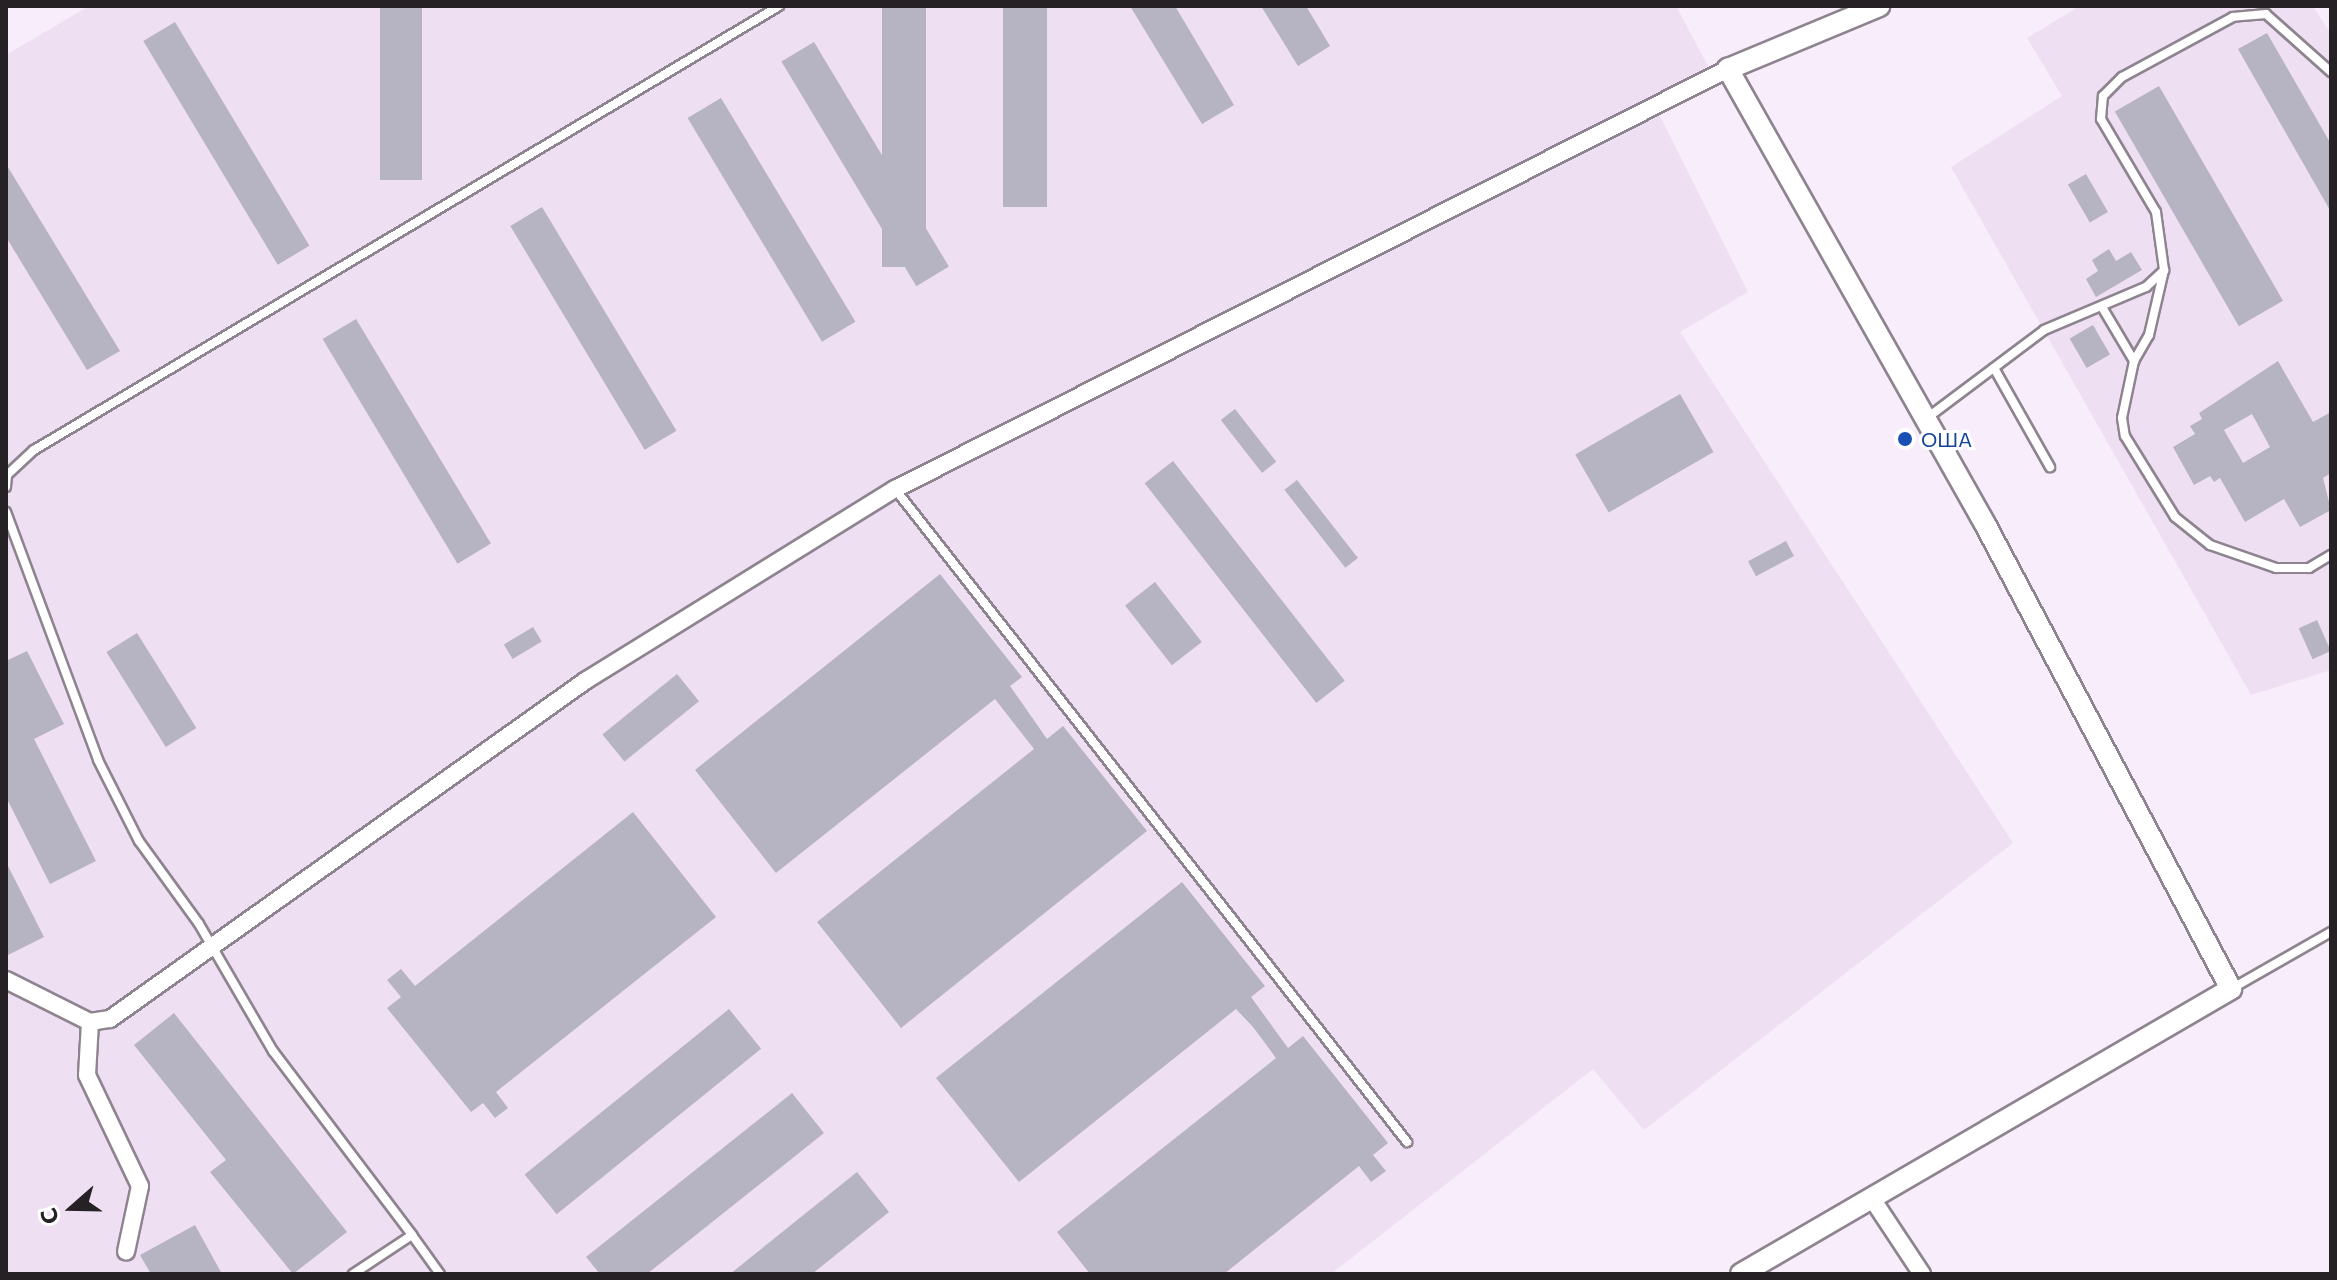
<!DOCTYPE html>
<html>
<head>
<meta charset="utf-8">
<style>
  body { margin:0 }
  #map { position:relative; width:2337px; height:1280px; overflow:hidden; background:#f8edfa; font-family:Commissioner,sans-serif }
  div>[style] { position:absolute }
  .built>* { inset:0; background:#efdff2 }
  .building>* { inset:0; background:#b6b4c3; transform-origin:0 0 }
  .roads { filter:drop-shadow(2px 0 #8e848f) drop-shadow(-2px 0 #8e848f) drop-shadow(0 2px #8e848f) drop-shadow(0 -2px #8e848f) }
  .service>* { height:8px; margin:-4px; padding:0 4px; transform-origin:4px; border-radius:4px; background:#fff }
  .minor>* { height:16px; margin:-8px; padding:0 8px; transform-origin:8px; border-radius:8px; background:#fff }
  .tertiary>* { height:20px; margin:-10px; padding:0 10px; transform-origin:10px; border-radius:10px; background:#fff }
  .dots>* { width:22px; height:22px; translate:-50% -50%; box-sizing:border-box; border:4px solid #fff; border-radius:50% }
  span { translate:-50% -50%; white-space:nowrap; text-align:center; line-height:1.15; -webkit-text-stroke:6px #fff; paint-order:stroke }
  .transit-label { font-size:20px; color:#164399 }
  .left { translate:0 -50%; text-align:left }
  .frame { position:absolute; inset:0; border:8px solid #252125; pointer-events:none }
  .north { position:absolute; left:32px; top:1168px; width:80px; height:80px; -webkit-text-stroke:6px #fff; paint-order:stroke; rotate:250deg; font-size:22px; font-weight:700; line-height:32px; text-align:center; color:#252125 }
  .north::after { content:''; display:block; margin:auto; width:28px; height:36px; background:#252125; clip-path:polygon(50% 0,100% 100%,50% 72%,0 100%) }
</style>
</head>
<body>
<div id="map">
  <div class="built">
    <div style="clip-path:polygon(89px 6px,1676px 6px,1717px 83px,1659px 114px,1748px 292px,1680px 332px,2013px 843px,1644px 1130px,1593px 1069px,1331px 1274px,6px 1274px,6px 55px)"></div>
    <div style="clip-path:polygon(2080px 6px,2313px 6px,2331px 34px,2331px 670px,2251px 695px,1951px 167px,2062px 96px,2027px 38px)"></div>
  </div>
  <div class="building">
    <div style="left:380px;top:6px;width:42px;height:174px"></div>
    <div style="left:882px;top:6px;width:44px;height:261px"></div>
    <div style="left:1003px;top:6px;width:44px;height:201px"></div>
    <div style="clip-path:polygon(1130px 6px,1175px 6px,1234px 105px,1202px 124px)"></div>
    <div style="clip-path:polygon(1261px 6px,1306px 6px,1330px 46px,1298px 66px)"></div>
    <div style="left:175px;top:22px;width:261px;height:37px;rotate:59deg"></div>
    <div style="clip-path:polygon(2267px 33px,2331px 144px,2331px 212px,2238px 49px)"></div>
    <div style="left:814px;top:42px;width:262px;height:38px;rotate:59deg"></div>
    <div style="left:2159px;top:86px;width:248px;height:51px;rotate:60deg"></div>
    <div style="left:721px;top:98px;width:261px;height:39px;rotate:59deg"></div>
    <div style="clip-path:polygon(6px 164px,120px 351px,87px 370px,6px 237px)"></div>
    <div style="left:2086px;top:174px;width:44px;height:21px;rotate:60deg"></div>
    <div style="left:542px;top:207px;width:261px;height:37px;rotate:59deg"></div>
    <div style="clip-path:polygon(2109px 249px,2116px 261px,2131px 252px,2142px 270px,2096px 297px,2086px 279px,2098px 271px,2092px 260px)"></div>
    <div style="left:356px;top:319px;width:262px;height:39px;rotate:59deg"></div>
    <div style="left:2093px;top:325px;width:34px;height:27px;rotate:60deg"></div>
    <div style="clip-path:polygon(evenodd,2278px 361px,2313px 422px,2331px 412px,2331px 473px,2323px 478px,2331px 510px,2300px 527px,2284px 499px,2245px 522px,2220px 478px,2214px 482px,2210px 476px,2194px 485px,2173px 447px,2195px 434px,2190px 426px,2202px 419px,2199px 413px,2278px 361px,2252px 414px,2270px 447px,2243px 463px,2224px 430px,2252px 414px)"></div>
    <div style="left:1680px;top:394px;width:67px;height:121px;rotate:60deg"></div>
    <div style="left:1235px;top:409px;width:67px;height:18px;rotate:52deg"></div>
    <div style="left:1173px;top:461px;width:279px;height:36px;rotate:52deg"></div>
    <div style="left:1297px;top:480px;width:99px;height:16px;rotate:52deg"></div>
    <div style="left:1786px;top:541px;width:17px;height:43px;rotate:62deg"></div>
    <div style="clip-path:polygon(940px 574px,1022px 677px,1010px 686px,1047px 739px,1063px 726px,1147px 831px,901px 1028px,817px 922px,1034px 749px,995px 699px,776px 873px,695px 770px)"></div>
    <div style="left:1155px;top:582px;width:76px;height:38px;rotate:52deg"></div>
    <div style="left:2317px;top:620px;width:34px;height:20px;rotate:66deg"></div>
    <div style="left:533px;top:627px;width:17px;height:34px;rotate:59deg"></div>
    <div style="left:137px;top:633px;width:112px;height:36px;rotate:58deg"></div>
    <div style="clip-path:polygon(27px 651px,64px 724px,34px 739px,96px 861px,50px 884px,6px 797px,6px 661px)"></div>
    <div style="left:677px;top:674px;width:35px;height:96px;rotate:51deg"></div>
    <div style="clip-path:polygon(633px 812px,716px 917px,496px 1092px,508px 1108px,495px 1118px,483px 1103px,471px 1112px,387px 1008px,401px 997px,387px 980px,401px 969px,415px 986px)"></div>
    <div style="clip-path:polygon(6px 862px,44px 937px,6px 956px)"></div>
    <div style="clip-path:polygon(1182px 882px,1265px 986px,1251px 997px,1288px 1048px,1303px 1036px,1388px 1143px,1373px 1155px,1386px 1171px,1371px 1182px,1359px 1166px,1224px 1274px,1090px 1274px,1057px 1232px,1276px 1058px,1253px 1027px,1236px 1009px,1019px 1182px,936px 1078px)"></div>
    <div style="left:729px;top:1009px;width:51px;height:263px;rotate:51deg"></div>
    <div style="clip-path:polygon(174px 1013px,347px 1232px,293px 1274px,210px 1172px,226px 1160px,134px 1045px)"></div>
    <div style="clip-path:polygon(792px 1093px,824px 1133px,647px 1274px,600px 1274px,586px 1257px)"></div>
    <div style="clip-path:polygon(857px 1172px,889px 1212px,812px 1274px,730px 1274px)"></div>
    <div style="clip-path:polygon(195px 1225px,222px 1274px,151px 1274px,140px 1255px)"></div>
  </div>
  <div class="roads">
    <div class="service">
      <div style="left:2331px;top:72px;width:87px;rotate:-138.3deg"></div>
      <div style="left:2266px;top:14px;width:33px;rotate:175deg"></div>
      <div style="left:2233px;top:17px;width:126px;rotate:151.6deg"></div>
      <div style="left:2122px;top:77px;width:27px;rotate:135deg"></div>
      <div style="left:2103px;top:96px;width:23px;rotate:95deg"></div>
      <div style="left:2101px;top:119px;width:108px;rotate:59.4deg"></div>
      <div style="left:2156px;top:212px;width:59px;rotate:82.1deg"></div>
      <div style="left:2164px;top:270px;width:67px;rotate:103deg"></div>
      <div style="left:2149px;top:335px;width:30px;rotate:120deg"></div>
      <div style="left:2134px;top:361px;width:58px;rotate:101.9deg"></div>
      <div style="left:2122px;top:418px;width:18px;rotate:81deg"></div>
      <div style="left:2125px;top:436px;width:95px;rotate:58.3deg"></div>
      <div style="left:2175px;top:517px;width:45px;rotate:38.7deg"></div>
      <div style="left:2210px;top:545px;width:70px;rotate:19.2deg"></div>
      <div style="left:2276px;top:568px;width:33px"></div>
      <div style="left:2309px;top:568px;width:26px;rotate:-31deg"></div>
      <div style="left:2102px;top:307px;width:63px;rotate:59.3deg"></div>
      <div style="left:1994px;top:368px;width:114px;rotate:60.5deg"></div>
      <div style="left:1927px;top:418px;width:146px;rotate:-36.9deg"></div>
      <div style="left:2044px;top:330px;width:111px;rotate:-22.9deg"></div>
      <div style="left:2146px;top:287px;width:25px;rotate:-43deg"></div>
      <div style="left:6px;top:487px;width:12px;rotate:-85deg"></div>
      <div style="left:7px;top:475px;width:37px;rotate:-43deg"></div>
      <div style="left:34px;top:450px;width:867px;rotate:-30.79deg"></div>
      <div style="left:895px;top:489px;width:830px;rotate:51.9deg"></div>
      <div style="left:6px;top:512px;width:265px;rotate:69.6deg"></div>
      <div style="left:98px;top:760px;width:91px;rotate:63.2deg"></div>
      <div style="left:139px;top:841px;width:102px;rotate:54.1deg"></div>
      <div style="left:199px;top:924px;width:147px;rotate:59.8deg"></div>
      <div style="left:273px;top:1051px;width:231px;rotate:52.9deg"></div>
      <div style="left:412px;top:1235px;width:71px;rotate:146.5deg"></div>
      <div style="left:2231px;top:989px;width:115px;rotate:-29.7deg"></div>
      <div style="left:412px;top:1235px;width:48px;rotate:54.3deg"></div>
    </div>
    <div class="minor">
      <div style="left:6px;top:980px;width:94px;rotate:26.6deg"></div>
      <div style="left:90px;top:1022px;width:20px;rotate:-9deg"></div>
      <div style="left:110px;top:1019px;width:583px;rotate:-35.43deg"></div>
      <div style="left:585px;top:681px;width:365px;rotate:-31.8deg"></div>
      <div style="left:895px;top:489px;width:933px;rotate:-26.76deg"></div>
      <div style="left:90px;top:1022px;width:53px;rotate:93.2deg"></div>
      <div style="left:87px;top:1075px;width:123px;rotate:64.5deg"></div>
      <div style="left:140px;top:1186px;width:67px;rotate:102deg"></div>
      <div style="left:1873px;top:1200px;width:89px;rotate:56.5deg"></div>
    </div>
    <div class="tertiary">
      <div style="left:1741px;top:1274px;width:567px;rotate:-30.18deg"></div>
      <div style="left:2231px;top:989px;width:526px;rotate:-117.88deg"></div>
      <div style="left:1985px;top:524px;width:523px;rotate:-119.46deg"></div>
      <div style="left:1728px;top:69px;width:164px;rotate:-22.6deg"></div>
    </div>
  </div>
  <div class="dots">
    <div style="left:1905px;top:439px;background:#1a4fb4"></div>
  </div>
  <div class="transit-label">
    <span class="left" style="left:1921px;top:439px">ОША</span>
  </div>
  <div class="frame"></div>
  <div class="north">С</div>
</div>
</body>
</html>
